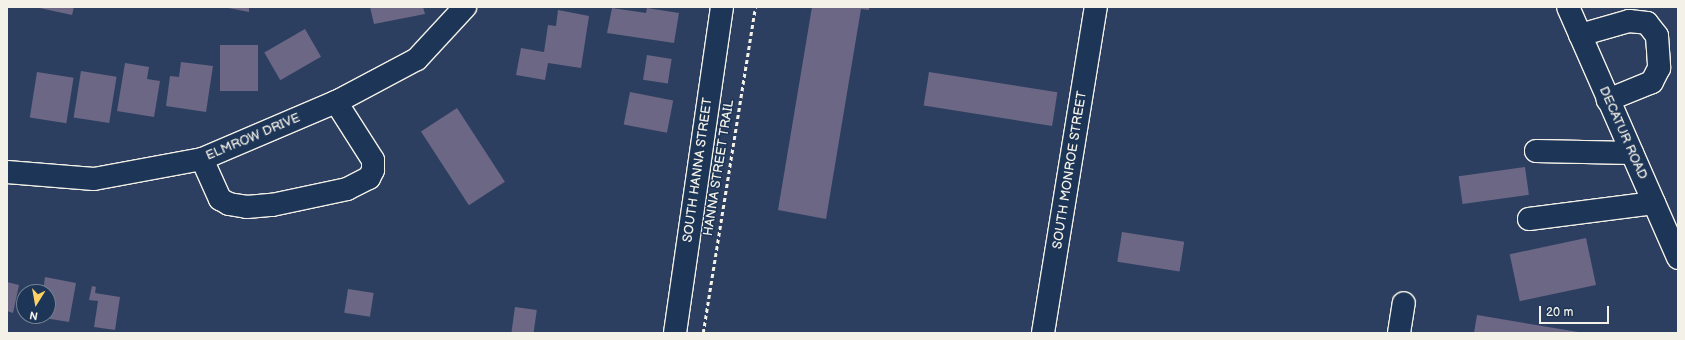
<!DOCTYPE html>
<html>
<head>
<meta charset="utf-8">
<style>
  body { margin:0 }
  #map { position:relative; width:1685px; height:340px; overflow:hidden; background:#2d3f60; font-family:"Balsamiq Sans",sans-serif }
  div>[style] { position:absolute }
  .building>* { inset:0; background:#6b6784; transform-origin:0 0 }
  .path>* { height:2.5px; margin-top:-1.25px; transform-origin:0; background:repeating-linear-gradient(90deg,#f4f1e8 0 4px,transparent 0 7px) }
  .roads { filter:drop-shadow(1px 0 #f4f1e8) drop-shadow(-1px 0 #f4f1e8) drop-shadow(0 1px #f4f1e8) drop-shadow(0 -1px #f4f1e8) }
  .minor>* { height:22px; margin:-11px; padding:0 11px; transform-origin:11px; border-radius:11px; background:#1d3557 }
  span { translate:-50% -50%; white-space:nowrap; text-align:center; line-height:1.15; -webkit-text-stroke:3.5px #1d3557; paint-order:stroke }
  .street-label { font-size:13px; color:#f4f1e8 }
  .frame { position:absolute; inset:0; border:8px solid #f4f1e8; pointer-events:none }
  .north { position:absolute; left:16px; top:284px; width:40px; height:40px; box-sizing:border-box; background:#1d3557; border:1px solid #738091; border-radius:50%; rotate:191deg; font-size:11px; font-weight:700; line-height:16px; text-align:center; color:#f4f1e8 }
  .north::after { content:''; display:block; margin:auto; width:14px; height:18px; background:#ffd166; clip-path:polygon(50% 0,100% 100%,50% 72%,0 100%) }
  .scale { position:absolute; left:1539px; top:306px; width:70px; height:18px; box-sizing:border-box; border:2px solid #f4f1e8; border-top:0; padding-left:5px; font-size:12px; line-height:14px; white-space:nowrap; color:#f4f1e8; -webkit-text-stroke:3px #1d3557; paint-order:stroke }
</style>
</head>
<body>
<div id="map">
  <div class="building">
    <div style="clip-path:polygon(35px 7px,74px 7px,72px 15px)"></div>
    <div style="clip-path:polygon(223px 7px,249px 7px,249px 12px)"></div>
    <div style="clip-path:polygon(370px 7px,423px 7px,425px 14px,374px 24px)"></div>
    <div style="clip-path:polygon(812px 7px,869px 7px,869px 10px,861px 9px,826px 219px,778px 210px)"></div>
    <div style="clip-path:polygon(612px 8px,646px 13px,647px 8px,679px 13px,674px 43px,607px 33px)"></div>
    <div style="clip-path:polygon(558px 10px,589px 16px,581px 68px,548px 63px,545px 80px,516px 75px,521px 48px,544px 52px,548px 25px,556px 26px)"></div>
    <div style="left:305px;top:29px;width:32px;height:47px;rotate:60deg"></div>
    <div style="left:258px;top:45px;width:46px;height:38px;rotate:90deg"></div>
    <div style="left:647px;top:55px;width:25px;height:25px;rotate:9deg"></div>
    <div style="clip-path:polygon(181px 62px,213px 66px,206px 112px,166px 106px,170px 76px,179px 77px)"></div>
    <div style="clip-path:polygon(125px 63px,149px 67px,147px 79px,160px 81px,154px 117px,117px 111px)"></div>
    <div style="left:81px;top:71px;width:36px;height:47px;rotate:9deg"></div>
    <div style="left:37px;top:72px;width:37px;height:46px;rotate:9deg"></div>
    <div style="left:929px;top:72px;width:130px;height:34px;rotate:9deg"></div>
    <div style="left:630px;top:92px;width:44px;height:33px;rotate:11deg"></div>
    <div style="left:457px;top:108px;width:88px;height:43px;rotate:57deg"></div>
    <div style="left:1525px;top:167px;width:28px;height:67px;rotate:82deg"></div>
    <div style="left:1122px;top:232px;width:63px;height:30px;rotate:9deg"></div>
    <div style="left:1586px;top:238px;width:48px;height:78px;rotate:78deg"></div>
    <div style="clip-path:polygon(45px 277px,76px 283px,69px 322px,38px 317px,48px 316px,48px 292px,43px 292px)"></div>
    <div style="clip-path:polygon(7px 282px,19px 285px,13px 313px,7px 311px)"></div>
    <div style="clip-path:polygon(92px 286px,96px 287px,95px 293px,120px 297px,115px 330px,94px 327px,98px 301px,89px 300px)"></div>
    <div style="left:348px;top:289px;width:26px;height:24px;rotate:9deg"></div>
    <div style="left:515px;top:307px;width:22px;height:25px;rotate:8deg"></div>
    <div style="clip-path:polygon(1477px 315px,1578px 332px,1578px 333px,1474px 333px)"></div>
  </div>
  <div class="path">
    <div style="left:703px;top:333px;width:330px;rotate:-80.9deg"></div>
  </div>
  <div class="roads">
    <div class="minor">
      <div style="left:1568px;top:7px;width:274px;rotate:66.3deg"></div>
      <div style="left:1580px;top:35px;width:51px;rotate:-15.9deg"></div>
      <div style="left:1629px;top:21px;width:18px;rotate:6deg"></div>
      <div style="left:1647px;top:23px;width:16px;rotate:52deg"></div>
      <div style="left:1657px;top:36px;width:32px;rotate:86deg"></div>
      <div style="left:1659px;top:68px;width:16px;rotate:117deg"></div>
      <div style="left:1652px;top:82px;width:48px;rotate:157.8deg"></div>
      <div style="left:1536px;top:151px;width:96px;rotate:1.2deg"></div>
      <div style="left:202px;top:159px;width:44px;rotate:65.8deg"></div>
      <div style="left:220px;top:199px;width:10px;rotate:29deg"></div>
      <div style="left:229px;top:204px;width:18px;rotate:9deg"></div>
      <div style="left:247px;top:207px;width:25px;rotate:-5deg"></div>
      <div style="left:272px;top:205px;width:77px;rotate:-12deg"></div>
      <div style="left:347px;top:189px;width:25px;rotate:-27deg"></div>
      <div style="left:369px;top:178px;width:9px;rotate:-63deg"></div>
      <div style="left:373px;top:170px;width:10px;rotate:-90deg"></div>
      <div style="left:373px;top:160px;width:69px;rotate:-122.5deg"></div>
      <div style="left:7px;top:172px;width:87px;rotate:4.6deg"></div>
      <div style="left:94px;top:179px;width:110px;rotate:-10.5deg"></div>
      <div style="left:202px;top:159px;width:150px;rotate:-23.1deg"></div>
      <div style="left:340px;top:100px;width:87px;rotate:-28deg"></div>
      <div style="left:417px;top:59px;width:71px;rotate:-47.3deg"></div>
      <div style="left:1529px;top:219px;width:126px;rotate:-7.3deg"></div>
      <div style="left:675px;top:333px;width:329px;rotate:-81.8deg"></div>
      <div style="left:1043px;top:333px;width:330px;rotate:-80.8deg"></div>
      <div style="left:1399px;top:333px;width:30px;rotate:-81deg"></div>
    </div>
  </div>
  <div class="street-label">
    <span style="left:1623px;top:133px;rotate:66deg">DECATUR ROAD</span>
    <span style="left:253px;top:137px;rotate:-23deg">ELMROW DRIVE</span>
    <span style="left:719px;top:168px;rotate:-81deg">HANNA STREET TRAIL</span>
    <span style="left:698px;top:170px;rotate:-82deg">SOUTH HANNA STREET</span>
    <span style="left:1070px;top:170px;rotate:-81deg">SOUTH MONROE STREET</span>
  </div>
  <div class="frame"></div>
  <div class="north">N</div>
  <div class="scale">20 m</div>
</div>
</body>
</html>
